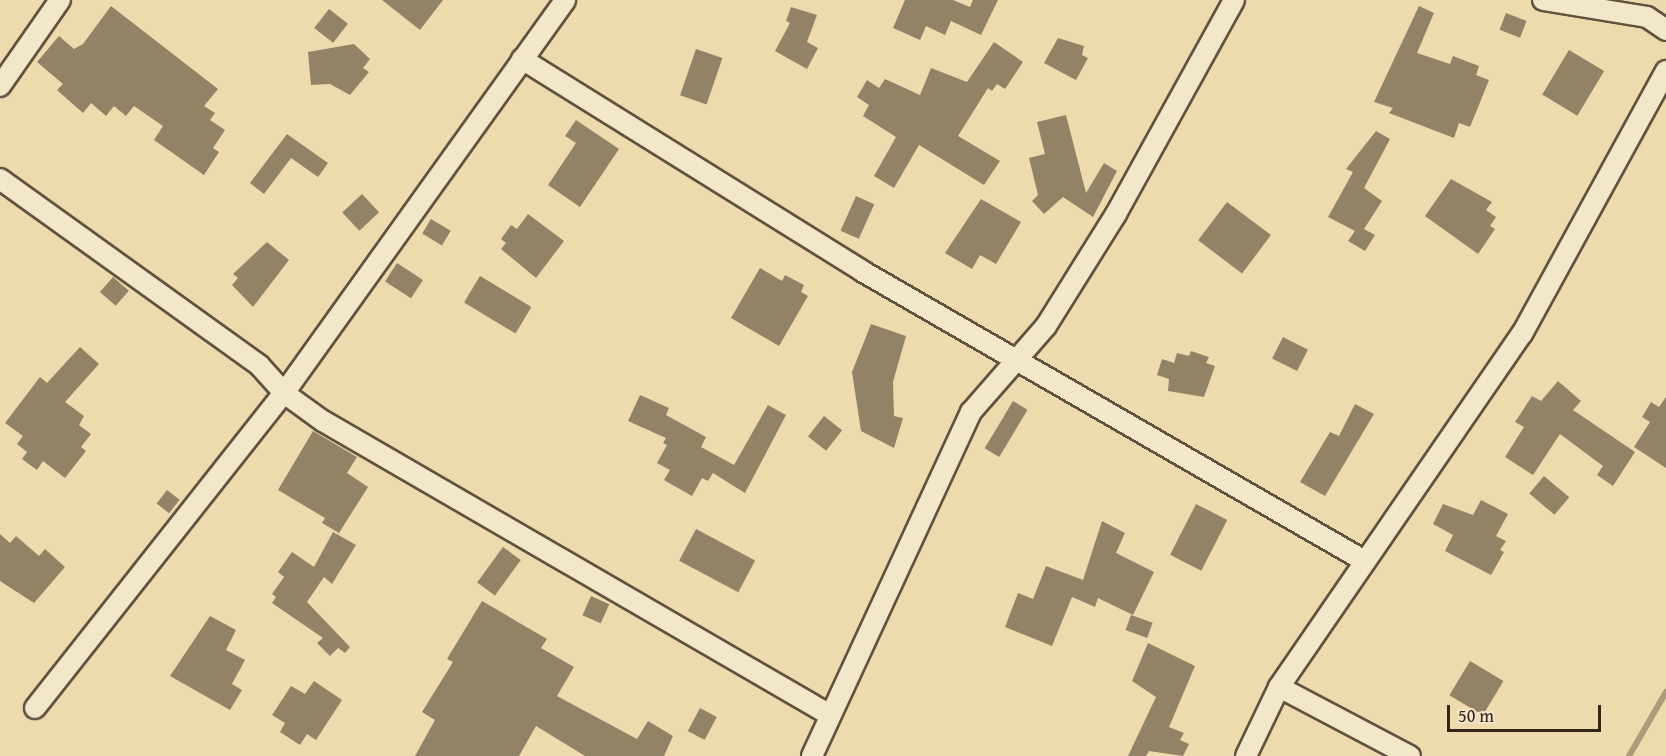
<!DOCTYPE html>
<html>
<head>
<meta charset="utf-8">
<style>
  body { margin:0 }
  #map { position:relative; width:1666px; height:756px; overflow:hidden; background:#eddaad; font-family:"Gentium Book Plus",serif }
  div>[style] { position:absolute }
  .stream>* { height:6px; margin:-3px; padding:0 3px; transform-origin:3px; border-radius:3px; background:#ad9c7b }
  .building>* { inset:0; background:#938366; transform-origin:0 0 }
  .roads { filter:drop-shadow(2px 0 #61523f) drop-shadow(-2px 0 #61523f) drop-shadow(0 2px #61523f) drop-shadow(0 -2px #61523f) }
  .minor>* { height:20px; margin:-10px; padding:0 10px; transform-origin:10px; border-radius:10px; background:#f3e7ca }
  span { translate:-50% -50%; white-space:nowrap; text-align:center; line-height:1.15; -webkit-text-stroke:6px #f3e7ca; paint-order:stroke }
  .scale { position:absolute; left:1447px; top:705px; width:154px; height:27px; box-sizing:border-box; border:3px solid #32251a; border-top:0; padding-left:8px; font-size:18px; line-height:21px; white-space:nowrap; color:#32251a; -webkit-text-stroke:4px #f3e7ca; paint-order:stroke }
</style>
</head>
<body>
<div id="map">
  <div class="stream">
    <div style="left:1629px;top:756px;width:74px;rotate:-60deg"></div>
  </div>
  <div class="building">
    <div style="clip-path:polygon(382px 0,443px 0,420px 30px)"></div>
    <div style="clip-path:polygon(905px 0,953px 0,970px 7px,973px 0,998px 0,981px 35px,951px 21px,945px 35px,926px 26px,920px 40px,893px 28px)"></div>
    <div style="clip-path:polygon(111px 6px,218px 89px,204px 106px,215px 113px,210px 120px,225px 130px,213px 148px,219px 152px,204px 175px,154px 140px,163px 126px,134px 106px,126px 116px,114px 106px,106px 116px,91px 103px,83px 113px,57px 90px,63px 84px,37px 62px,59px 36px,74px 49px,83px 44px)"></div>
    <div style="clip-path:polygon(1419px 6px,1434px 13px,1417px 53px,1450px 64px,1453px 56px,1479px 66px,1476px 75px,1489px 80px,1470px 127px,1459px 123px,1454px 138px,1389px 113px,1393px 108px,1374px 102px)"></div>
    <div style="clip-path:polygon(791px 7px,817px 15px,807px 42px,818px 48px,807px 69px,775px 51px,790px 23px,786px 21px)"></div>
    <div style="left:329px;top:9px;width:24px;height:24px;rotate:38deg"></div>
    <div style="left:1506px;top:13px;width:22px;height:18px;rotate:21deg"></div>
    <div style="clip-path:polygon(1058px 38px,1084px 46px,1082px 55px,1088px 58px,1076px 80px,1044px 63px)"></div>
    <div style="clip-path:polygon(994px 42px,1023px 62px,1005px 89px,997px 84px,992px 91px,988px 88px,958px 136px,1000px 161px,984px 185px,919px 145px,894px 188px,874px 176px,896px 137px,863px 116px,869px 105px,857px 97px,867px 80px,879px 88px,885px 79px,920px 95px,931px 68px,967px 82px)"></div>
    <div style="clip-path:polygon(354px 44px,370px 59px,363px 68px,369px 72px,350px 95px,330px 84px,311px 85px,308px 52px)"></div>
    <div style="left:696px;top:49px;width:28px;height:49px;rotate:19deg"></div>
    <div style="left:1569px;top:50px;width:41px;height:52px;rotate:31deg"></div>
    <div style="clip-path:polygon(1066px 115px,1086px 193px,1104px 163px,1117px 171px,1093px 217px,1063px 197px,1044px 214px,1032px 201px,1038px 195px,1029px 158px,1045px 154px,1037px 122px)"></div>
    <div style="clip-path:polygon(576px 120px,619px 149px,580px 207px,548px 185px,576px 143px,565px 136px)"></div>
    <div style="clip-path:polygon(1376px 131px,1390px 139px,1364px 188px,1382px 201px,1364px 229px,1375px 235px,1365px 251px,1348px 241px,1355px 231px,1328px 217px,1353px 172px,1346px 169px)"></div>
    <div style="clip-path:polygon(287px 134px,328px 163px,318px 177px,291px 158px,264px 194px,250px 183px)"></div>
    <div style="clip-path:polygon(1451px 179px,1492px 202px,1486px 210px,1496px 217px,1490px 226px,1495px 229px,1478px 254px,1425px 216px)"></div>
    <div style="left:362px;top:194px;width:25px;height:27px;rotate:47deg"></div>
    <div style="left:856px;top:196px;width:20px;height:38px;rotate:24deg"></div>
    <div style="clip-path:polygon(981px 199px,1021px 222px,996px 264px,980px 255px,972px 269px,945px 253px)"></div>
    <div style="left:1227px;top:202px;width:55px;height:48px;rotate:37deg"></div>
    <div style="clip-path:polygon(528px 214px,564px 241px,536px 278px,501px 249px,506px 243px,501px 239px,511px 225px,517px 229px)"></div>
    <div style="left:431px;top:219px;width:23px;height:17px;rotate:31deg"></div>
    <div style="clip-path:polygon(267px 242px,289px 260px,253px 307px,232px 285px,238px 278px,233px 274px)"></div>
    <div style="left:397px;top:263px;width:31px;height:22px;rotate:33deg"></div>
    <div style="clip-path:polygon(760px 268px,782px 281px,785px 275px,804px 285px,801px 292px,808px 296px,779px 346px,731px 318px)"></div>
    <div style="left:480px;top:276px;width:60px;height:31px;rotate:31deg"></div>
    <div style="left:113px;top:277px;width:21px;height:20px;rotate:41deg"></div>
    <div style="clip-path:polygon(871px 324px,906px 336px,893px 382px,894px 416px,903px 418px,894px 448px,861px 431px,852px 372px)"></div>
    <div style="left:1283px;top:337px;width:28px;height:24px;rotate:27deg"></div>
    <div style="clip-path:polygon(80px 347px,99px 364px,65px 402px,84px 416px,79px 425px,91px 434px,81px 447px,86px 451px,65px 478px,43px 461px,37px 470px,22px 459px,27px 452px,17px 444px,23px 436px,5px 423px,40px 377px,47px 383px)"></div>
    <div style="clip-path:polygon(1191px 351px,1209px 357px,1206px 363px,1215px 366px,1204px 397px,1168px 391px,1169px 379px,1157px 375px,1162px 359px,1174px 363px,1177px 353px,1189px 356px)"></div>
    <div style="clip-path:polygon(1558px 381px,1581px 401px,1573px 410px,1635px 452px,1613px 486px,1597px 475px,1603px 466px,1560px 434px,1533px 475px,1505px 457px,1524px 427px,1515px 422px,1532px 396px,1541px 401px)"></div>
    <div style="clip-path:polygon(640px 395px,669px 408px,666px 415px,706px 437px,701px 447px,734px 465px,768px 405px,786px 415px,745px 493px,713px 473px,708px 481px,702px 478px,692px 496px,664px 480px,670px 470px,657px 463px,667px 445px,663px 443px,666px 438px,628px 421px)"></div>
    <div style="clip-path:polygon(1666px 397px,1666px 468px,1634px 447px,1650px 422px,1642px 417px,1651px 402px,1659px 407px)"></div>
    <div style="left:1013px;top:401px;width:17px;height:55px;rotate:31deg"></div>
    <div style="clip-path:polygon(1355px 404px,1374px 414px,1325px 496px,1300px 482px,1330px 432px,1339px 436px)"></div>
    <div style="left:824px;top:416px;width:23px;height:26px;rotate:38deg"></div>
    <div style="clip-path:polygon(313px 431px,357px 457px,347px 473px,368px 487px,339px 533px,322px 523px,325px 518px,278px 490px)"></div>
    <div style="left:1544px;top:476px;width:33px;height:23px;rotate:40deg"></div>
    <div style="left:167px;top:490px;width:16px;height:17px;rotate:38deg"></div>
    <div style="clip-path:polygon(1481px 500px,1508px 514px,1496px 536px,1506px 541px,1500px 550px,1504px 552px,1491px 575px,1445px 551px,1453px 535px,1433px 524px,1443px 504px,1473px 515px)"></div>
    <div style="left:1196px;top:504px;width:35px;height:57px;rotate:27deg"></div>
    <div style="clip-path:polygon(1102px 521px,1125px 533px,1116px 553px,1154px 572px,1133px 615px,1098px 598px,1095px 607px,1072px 597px,1052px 646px,1005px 627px,1018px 593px,1033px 599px,1046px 566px,1083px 580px)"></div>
    <div style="left:696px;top:529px;width:67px;height:36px;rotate:28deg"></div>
    <div style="clip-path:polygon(333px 532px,356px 545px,332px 584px,324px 577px,307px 602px,350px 647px,345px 653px,338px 648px,330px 656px,317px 643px,323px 638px,272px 603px,276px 597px,272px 594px,284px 577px,278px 572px,292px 552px,314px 567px)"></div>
    <div style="clip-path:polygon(0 534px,10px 543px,16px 536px,39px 556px,45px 549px,65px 567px,34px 603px,0 581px)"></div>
    <div style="left:503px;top:547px;width:22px;height:44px;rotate:36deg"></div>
    <div style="left:591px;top:596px;width:20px;height:21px;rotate:24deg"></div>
    <div style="clip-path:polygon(482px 601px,547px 639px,541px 648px,574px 667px,557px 696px,637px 739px,648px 721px,673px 736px,664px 756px,585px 756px,536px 726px,519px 756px,415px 756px,435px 720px,422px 712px,453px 662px,447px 659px)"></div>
    <div style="left:1131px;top:615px;width:23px;height:16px;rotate:20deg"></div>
    <div style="clip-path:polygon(210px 616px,236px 630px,226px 650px,245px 660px,232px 684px,242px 690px,230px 710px,170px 676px)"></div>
    <div style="clip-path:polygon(1148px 643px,1195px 666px,1169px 727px,1184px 733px,1180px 740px,1189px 744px,1183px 756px,1149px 751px,1146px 756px,1128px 756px,1156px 697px,1132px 681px)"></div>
    <div style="left:1470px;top:661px;width:39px;height:40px;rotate:31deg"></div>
    <div style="clip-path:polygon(314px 681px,342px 700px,316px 740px,307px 734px,300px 745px,280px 732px,285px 723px,272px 715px,291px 686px,305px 694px)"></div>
    <div style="left:700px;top:708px;width:19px;height:26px;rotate:28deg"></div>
  </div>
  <div class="roads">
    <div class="minor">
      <div style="left:1543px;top:0;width:105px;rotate:9.3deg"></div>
      <div style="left:1647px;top:17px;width:23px;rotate:34deg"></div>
      <div style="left:522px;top:59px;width:401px;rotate:31.9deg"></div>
      <div style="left:862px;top:271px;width:578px;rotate:29.98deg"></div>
      <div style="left:0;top:86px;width:105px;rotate:-55.1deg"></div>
      <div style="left:0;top:179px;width:319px;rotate:35.7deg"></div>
      <div style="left:259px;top:365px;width:38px;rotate:48deg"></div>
      <div style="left:284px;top:393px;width:48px;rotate:35.7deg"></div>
      <div style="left:323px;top:421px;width:586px;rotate:30.11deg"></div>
      <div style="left:1279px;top:687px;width:148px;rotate:27.8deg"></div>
      <div style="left:35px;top:708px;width:402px;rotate:-51.7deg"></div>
      <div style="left:284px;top:393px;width:483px;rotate:-54.4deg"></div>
      <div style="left:812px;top:756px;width:379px;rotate:-65.2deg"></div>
      <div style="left:971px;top:412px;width:114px;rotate:-48.9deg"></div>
      <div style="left:1046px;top:326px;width:132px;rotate:-58deg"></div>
      <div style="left:1116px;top:214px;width:244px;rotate:-61.1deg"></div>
      <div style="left:1246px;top:756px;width:76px;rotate:-64.4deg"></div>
      <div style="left:1279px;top:687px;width:429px;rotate:-55.5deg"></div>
      <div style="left:1522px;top:334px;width:300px;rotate:-61.3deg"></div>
    </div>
  </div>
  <div class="scale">50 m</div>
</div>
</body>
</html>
